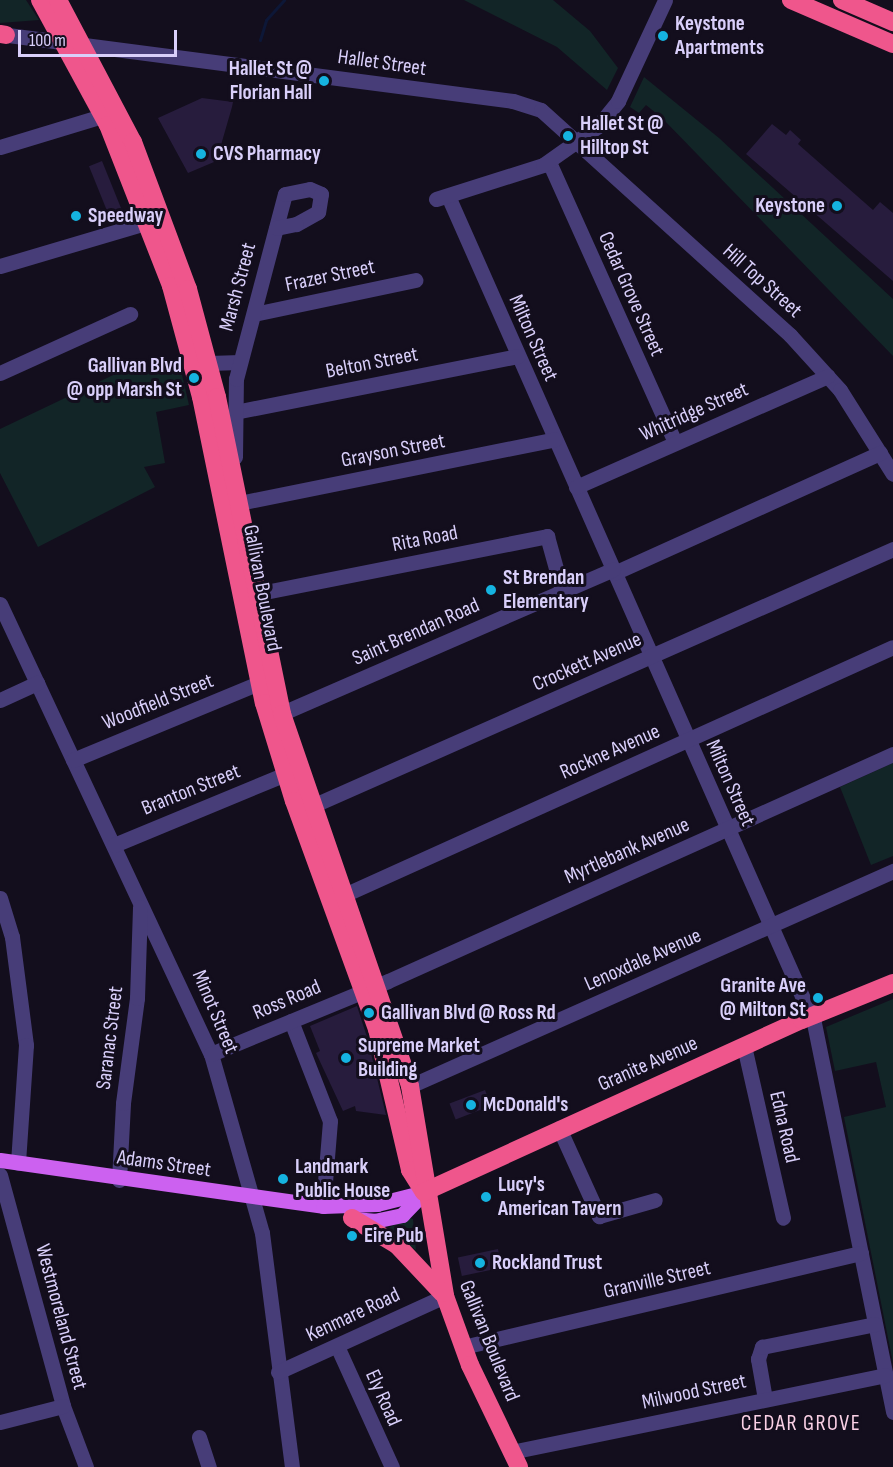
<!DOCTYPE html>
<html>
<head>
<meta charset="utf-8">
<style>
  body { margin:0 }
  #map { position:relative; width:893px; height:1467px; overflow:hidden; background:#130e1d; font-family:"Sofia Sans Condensed",sans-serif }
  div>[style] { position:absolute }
  .green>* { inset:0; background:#122527 }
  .stream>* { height:3px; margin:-1.5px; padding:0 1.5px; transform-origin:1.5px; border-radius:1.5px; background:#0d1737 }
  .building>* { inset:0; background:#271c3d; transform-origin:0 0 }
  .minor>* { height:15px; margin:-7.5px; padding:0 7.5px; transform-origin:7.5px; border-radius:7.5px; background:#473d78 }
  .major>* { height:15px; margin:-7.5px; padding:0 7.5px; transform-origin:7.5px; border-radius:7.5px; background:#cc61f0 }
  .highway>* { height:18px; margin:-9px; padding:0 9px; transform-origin:9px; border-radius:9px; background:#ef568c }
  .dots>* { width:16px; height:16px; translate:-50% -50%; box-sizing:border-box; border:3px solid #130e1d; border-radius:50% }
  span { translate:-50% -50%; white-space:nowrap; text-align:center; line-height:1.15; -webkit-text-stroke:6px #130e1d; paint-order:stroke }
  .poi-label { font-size:21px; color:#d9cffa; font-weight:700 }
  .left { translate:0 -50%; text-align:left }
  .right { translate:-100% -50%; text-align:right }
  .street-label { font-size:21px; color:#d9cffa }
  .neighbourhood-label { font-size:22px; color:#fbd1e6; letter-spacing:1.5px }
  .scale { position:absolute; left:18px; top:30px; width:159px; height:27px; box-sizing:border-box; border:3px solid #d9cffa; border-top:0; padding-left:8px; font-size:18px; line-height:21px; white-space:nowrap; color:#d9cffa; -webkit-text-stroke:4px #130e1d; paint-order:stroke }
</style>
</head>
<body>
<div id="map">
  <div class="green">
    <div style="clip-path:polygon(0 0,26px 0,39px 20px,0 23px)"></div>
    <div style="clip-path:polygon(464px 0,553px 0,590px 31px,618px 68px,607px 90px,557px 47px)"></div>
    <div style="clip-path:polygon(644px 77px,719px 138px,893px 299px,893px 356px,662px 118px,646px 105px,639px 113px,630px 107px)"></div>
    <div style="clip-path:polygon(180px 366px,189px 405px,156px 412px,165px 463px,144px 467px,155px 487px,38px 547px,0 473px,0 429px,130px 367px)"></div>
    <div style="clip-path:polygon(893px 763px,893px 856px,871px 865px,840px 787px)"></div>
    <div style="clip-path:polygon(893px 999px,893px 1363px,844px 1117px,886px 1107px,876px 1062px,835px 1071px,826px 1027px)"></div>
    <div style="clip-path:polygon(410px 1218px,413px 1219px,416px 1250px,386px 1229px)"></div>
  </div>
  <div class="stream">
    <div style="left:260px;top:40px;width:21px;rotate:-73deg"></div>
    <div style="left:266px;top:20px;width:27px;rotate:-48deg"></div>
  </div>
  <div class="building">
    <div style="clip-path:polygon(202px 98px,233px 102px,232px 107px,221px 145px,212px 156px,214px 162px,188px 173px,158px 118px)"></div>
    <div style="clip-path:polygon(772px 124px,786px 135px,790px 130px,801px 140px,798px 144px,873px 210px,880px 202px,893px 213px,893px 281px,746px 154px)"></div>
    <div style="left:102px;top:161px;width:52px;height:14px;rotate:68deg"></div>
    <div style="clip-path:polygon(357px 1006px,367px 1037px,386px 1115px,356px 1111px,355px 1106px,343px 1111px,316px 1053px,320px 1051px,310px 1026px)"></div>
    <div style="left:485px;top:1090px;width:17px;height:38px;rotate:69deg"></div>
    <div style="left:498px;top:1249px;width:19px;height:41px;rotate:78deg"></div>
  </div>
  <div class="minor">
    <div style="left:0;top:34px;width:517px;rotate:7.44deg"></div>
    <div style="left:513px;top:101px;width:29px;rotate:18deg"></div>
    <div style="left:541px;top:110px;width:336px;rotate:42.1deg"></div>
    <div style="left:790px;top:335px;width:74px;rotate:47.7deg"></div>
    <div style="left:840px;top:390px;width:99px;rotate:57.8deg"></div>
    <div style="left:0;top:147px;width:117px;rotate:-16.9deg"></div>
    <div style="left:549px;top:162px;width:307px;rotate:65.8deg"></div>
    <div style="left:448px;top:196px;width:904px;rotate:66.13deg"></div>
    <div style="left:814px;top:1023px;width:397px;rotate:78.5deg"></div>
    <div style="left:436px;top:199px;width:112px;rotate:-17.6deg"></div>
    <div style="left:543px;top:165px;width:67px;rotate:-35.3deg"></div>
    <div style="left:598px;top:126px;width:32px;rotate:-51deg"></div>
    <div style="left:618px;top:101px;width:111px;rotate:-65deg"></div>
    <div style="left:0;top:266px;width:155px;rotate:-16.5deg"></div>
    <div style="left:254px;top:314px;width:165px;rotate:-11.9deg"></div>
    <div style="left:209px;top:363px;width:31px;rotate:-2deg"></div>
    <div style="left:0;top:373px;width:143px;rotate:-24.4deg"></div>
    <div style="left:235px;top:412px;width:288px;rotate:-11.2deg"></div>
    <div style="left:235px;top:457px;width:78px;rotate:-89.3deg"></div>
    <div style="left:236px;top:379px;width:191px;rotate:-75.2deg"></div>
    <div style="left:285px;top:194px;width:25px;rotate:-11deg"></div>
    <div style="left:310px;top:189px;width:12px;rotate:24deg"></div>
    <div style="left:321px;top:194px;width:18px;rotate:99deg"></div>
    <div style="left:318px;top:212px;width:25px;rotate:151deg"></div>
    <div style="left:296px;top:224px;width:20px;rotate:169deg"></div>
    <div style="left:576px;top:487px;width:275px;rotate:-23.8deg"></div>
    <div style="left:239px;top:503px;width:322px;rotate:-11.4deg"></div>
    <div style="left:614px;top:573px;width:292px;rotate:-24.3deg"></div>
    <div style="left:255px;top:594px;width:298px;rotate:-11.2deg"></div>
    <div style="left:547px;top:536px;width:56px;rotate:74.5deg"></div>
    <div style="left:0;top:604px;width:497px;rotate:64.9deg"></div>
    <div style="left:211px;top:1054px;width:186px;rotate:74.1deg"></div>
    <div style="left:262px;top:1233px;width:236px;rotate:82.7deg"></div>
    <div style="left:0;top:700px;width:41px;rotate:-24.7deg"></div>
    <div style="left:271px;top:718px;width:373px;rotate:-23.5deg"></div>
    <div style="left:73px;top:760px;width:201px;rotate:-22.5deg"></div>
    <div style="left:303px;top:810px;width:645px;rotate:-23.86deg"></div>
    <div style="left:114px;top:845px;width:185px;rotate:-22.5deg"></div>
    <div style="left:344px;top:895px;width:602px;rotate:-24.31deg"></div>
    <div style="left:0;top:898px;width:41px;rotate:72.9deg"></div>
    <div style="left:12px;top:937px;width:109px;rotate:82.6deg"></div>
    <div style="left:26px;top:1045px;width:118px;rotate:93.9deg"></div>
    <div style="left:291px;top:1021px;width:107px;rotate:68.7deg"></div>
    <div style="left:330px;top:1121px;width:85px;rotate:94.7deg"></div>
    <div style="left:744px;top:1046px;width:176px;rotate:77.2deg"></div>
    <div style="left:211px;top:1054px;width:191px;rotate:-22.4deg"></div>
    <div style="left:388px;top:981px;width:554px;rotate:-24.2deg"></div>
    <div style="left:410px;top:1086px;width:529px;rotate:-24deg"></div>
    <div style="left:559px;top:1128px;width:97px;rotate:65.6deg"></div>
    <div style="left:599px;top:1216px;width:58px;rotate:-15.9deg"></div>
    <div style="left:0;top:1175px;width:239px;rotate:74.7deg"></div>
    <div style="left:63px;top:1406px;width:65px;rotate:69.3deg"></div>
    <div style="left:119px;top:1180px;width:77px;rotate:-87deg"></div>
    <div style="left:123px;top:1103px;width:106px;rotate:-82.4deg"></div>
    <div style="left:137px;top:998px;width:91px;rotate:-88.1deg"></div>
    <div style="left:337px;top:1346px;width:133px;rotate:65.6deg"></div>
    <div style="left:463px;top:1347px;width:409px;rotate:-13.3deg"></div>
    <div style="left:278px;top:1372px;width:183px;rotate:-24.5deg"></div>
    <div style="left:765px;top:1399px;width:41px;rotate:-99.9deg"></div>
    <div style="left:758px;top:1359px;width:13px;rotate:-72deg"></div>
    <div style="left:762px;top:1347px;width:115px;rotate:-11.5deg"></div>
    <div style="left:0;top:1422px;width:65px;rotate:-14.3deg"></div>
    <div style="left:199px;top:1437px;width:32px;rotate:72deg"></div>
    <div style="left:511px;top:1452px;width:382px;rotate:-11.6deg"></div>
  </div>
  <div class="major">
    <div style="left:0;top:1160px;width:326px;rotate:8.1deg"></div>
    <div style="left:323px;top:1206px;width:54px;rotate:-2.1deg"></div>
    <div style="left:377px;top:1204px;width:49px;rotate:-14.3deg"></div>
    <div style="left:353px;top:1219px;width:21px;rotate:5deg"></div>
    <div style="left:374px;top:1221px;width:29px;rotate:-12deg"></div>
    <div style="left:402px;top:1215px;width:32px;rotate:-46deg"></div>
  </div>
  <div class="highway">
    <div style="left:40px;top:0;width:142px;rotate:61.5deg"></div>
    <div style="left:108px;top:125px;width:173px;rotate:68.6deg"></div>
    <div style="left:171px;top:286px;width:115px;rotate:74.9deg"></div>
    <div style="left:201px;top:397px;width:312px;rotate:78.4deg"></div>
    <div style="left:264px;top:703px;width:102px;rotate:73deg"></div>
    <div style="left:294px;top:801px;width:243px;rotate:70deg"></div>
    <div style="left:377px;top:1029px;width:145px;rotate:76.8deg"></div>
    <div style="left:410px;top:1170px;width:26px;rotate:58deg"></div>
    <div style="left:58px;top:0;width:161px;rotate:62.2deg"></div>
    <div style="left:133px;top:142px;width:157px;rotate:69.5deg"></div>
    <div style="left:188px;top:289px;width:112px;rotate:75deg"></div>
    <div style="left:217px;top:397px;width:324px;rotate:78.4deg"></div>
    <div style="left:282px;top:714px;width:393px;rotate:71deg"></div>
    <div style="left:410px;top:1086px;width:213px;rotate:80.5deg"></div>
    <div style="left:445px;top:1296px;width:73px;rotate:70.1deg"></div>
    <div style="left:470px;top:1365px;width:113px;rotate:64.3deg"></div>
    <div style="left:791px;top:0;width:111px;rotate:23.3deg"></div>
    <div style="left:842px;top:0;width:56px;rotate:23.3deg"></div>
    <div style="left:0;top:34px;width:6px;rotate:9deg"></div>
    <div style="left:424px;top:1192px;width:415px;rotate:-24.5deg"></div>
    <div style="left:802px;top:1020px;width:98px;rotate:-22.1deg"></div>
    <div style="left:352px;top:1218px;width:52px;rotate:31deg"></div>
    <div style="left:397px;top:1245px;width:66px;rotate:46.8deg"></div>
  </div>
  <div class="dots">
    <div style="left:663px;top:36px;background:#15b3e0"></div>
    <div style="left:324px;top:81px;background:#15b3e0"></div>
    <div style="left:568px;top:136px;background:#15b3e0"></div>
    <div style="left:201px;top:154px;background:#15b3e0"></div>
    <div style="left:837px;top:206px;background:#15b3e0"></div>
    <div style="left:76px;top:216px;background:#15b3e0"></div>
    <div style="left:194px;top:378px;background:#15b3e0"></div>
    <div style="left:491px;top:590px;background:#15b3e0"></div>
    <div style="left:818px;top:998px;background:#15b3e0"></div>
    <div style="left:369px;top:1013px;background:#15b3e0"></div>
    <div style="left:346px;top:1058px;background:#15b3e0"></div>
    <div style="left:471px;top:1105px;background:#15b3e0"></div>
    <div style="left:283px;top:1179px;background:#15b3e0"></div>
    <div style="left:486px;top:1197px;background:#15b3e0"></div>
    <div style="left:352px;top:1236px;background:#15b3e0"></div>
    <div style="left:480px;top:1263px;background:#15b3e0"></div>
  </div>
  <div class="poi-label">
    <span class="left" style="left:675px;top:36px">Keystone<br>Apartments</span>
    <span class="right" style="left:312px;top:81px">Hallet St @<br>Florian Hall</span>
    <span class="left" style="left:580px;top:136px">Hallet St @<br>Hilltop St</span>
    <span class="left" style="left:213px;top:154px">CVS Pharmacy</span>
    <span class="right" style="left:825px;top:206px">Keystone</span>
    <span class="left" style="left:88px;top:216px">Speedway</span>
    <span class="right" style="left:182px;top:378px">Gallivan Blvd<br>@ opp Marsh St</span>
    <span class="left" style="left:503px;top:590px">St Brendan<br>Elementary</span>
    <span class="right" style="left:806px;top:998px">Granite Ave<br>@ Milton St</span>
    <span class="left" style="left:381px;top:1013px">Gallivan Blvd @ Ross Rd</span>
    <span class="left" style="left:358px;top:1058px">Supreme Market<br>Building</span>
    <span class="left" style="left:483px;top:1105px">McDonald's</span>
    <span class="left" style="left:295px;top:1179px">Landmark<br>Public House</span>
    <span class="left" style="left:498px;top:1197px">Lucy's<br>American Tavern</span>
    <span class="left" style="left:364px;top:1236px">Eire Pub</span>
    <span class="left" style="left:492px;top:1263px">Rockland Trust</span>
  </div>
  <div class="street-label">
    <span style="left:382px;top:63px;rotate:8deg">Hallet Street</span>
    <span style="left:330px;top:276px;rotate:-12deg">Frazer Street</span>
    <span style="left:762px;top:281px;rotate:42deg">Hill Top Street</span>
    <span style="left:238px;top:287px;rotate:-75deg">Marsh Street</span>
    <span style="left:631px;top:294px;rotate:66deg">Cedar Grove Street</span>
    <span style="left:533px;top:338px;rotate:66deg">Milton Street</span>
    <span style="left:372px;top:363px;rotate:-11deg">Belton Street</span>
    <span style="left:694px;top:412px;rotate:-24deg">Whitridge Street</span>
    <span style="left:393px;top:451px;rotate:-11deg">Grayson Street</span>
    <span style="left:425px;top:539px;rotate:-11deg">Rita Road</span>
    <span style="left:262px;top:588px;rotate:79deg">Gallivan Boulevard</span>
    <span style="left:416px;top:632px;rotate:-24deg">Saint Brendan Road</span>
    <span style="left:587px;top:662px;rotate:-24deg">Crockett Avenue</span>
    <span style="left:158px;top:702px;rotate:-22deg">Woodfield Street</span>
    <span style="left:610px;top:752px;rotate:-24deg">Rockne Avenue</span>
    <span style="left:730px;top:783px;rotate:66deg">Milton Street</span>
    <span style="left:191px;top:790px;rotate:-22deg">Branton Street</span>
    <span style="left:627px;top:851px;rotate:-24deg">Myrtlebank Avenue</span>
    <span style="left:643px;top:960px;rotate:-24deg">Lenoxdale Avenue</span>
    <span style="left:287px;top:1000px;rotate:-23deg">Ross Road</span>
    <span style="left:215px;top:1012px;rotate:67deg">Minot Street</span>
    <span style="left:110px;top:1038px;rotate:-83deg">Saranac Street</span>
    <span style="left:648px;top:1064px;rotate:-24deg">Granite Avenue</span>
    <span style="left:784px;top:1127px;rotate:77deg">Edna Road</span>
    <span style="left:164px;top:1164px;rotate:8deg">Adams Street</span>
    <span style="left:657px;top:1280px;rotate:-13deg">Granville Street</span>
    <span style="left:353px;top:1315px;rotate:-25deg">Kenmare Road</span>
    <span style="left:61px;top:1317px;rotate:75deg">Westmoreland Street</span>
    <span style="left:489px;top:1341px;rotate:68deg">Gallivan Boulevard</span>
    <span style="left:694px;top:1392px;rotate:-12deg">Milwood Street</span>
    <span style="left:383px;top:1398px;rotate:66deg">Ely Road</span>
  </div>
  <div class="neighbourhood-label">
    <span style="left:801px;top:1424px">CEDAR GROVE</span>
  </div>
  <div class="scale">100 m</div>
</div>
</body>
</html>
